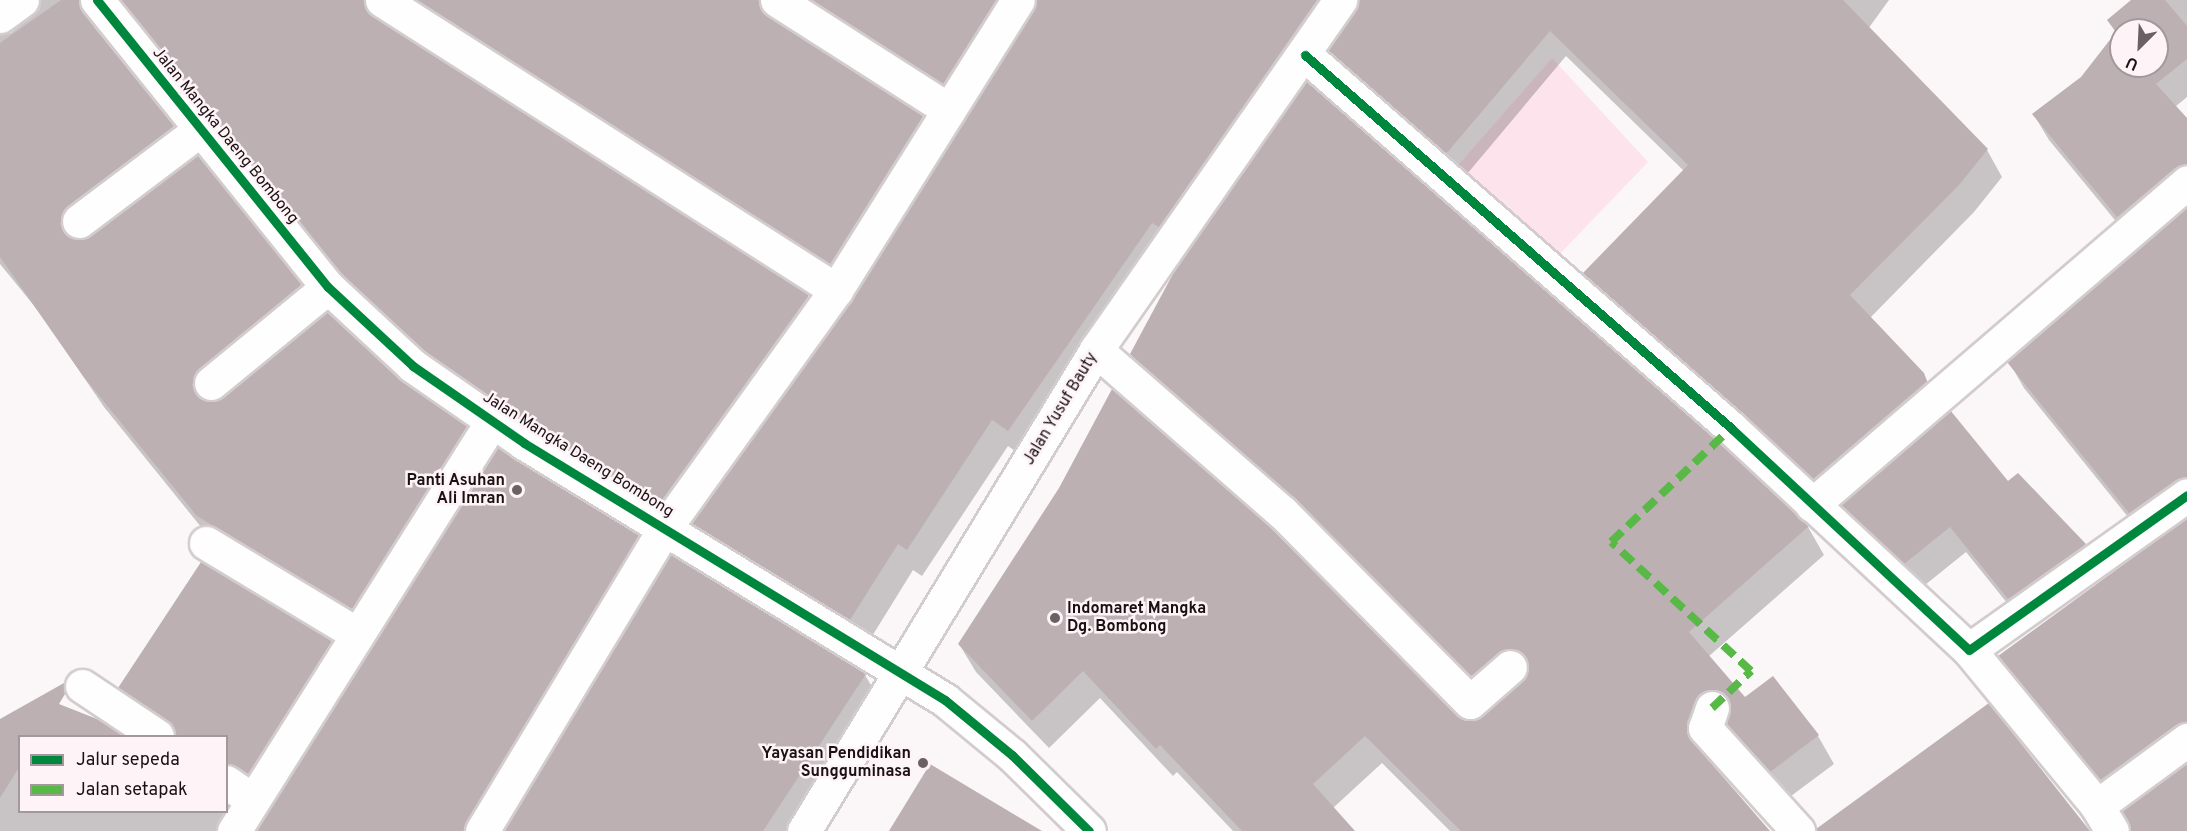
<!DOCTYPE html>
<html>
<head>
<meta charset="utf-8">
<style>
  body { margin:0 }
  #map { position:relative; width:2187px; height:831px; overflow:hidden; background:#fbf6f7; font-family:Overpass,sans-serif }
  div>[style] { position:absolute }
  .green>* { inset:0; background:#fde3eb }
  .shadow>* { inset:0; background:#0003 }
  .building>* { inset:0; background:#bcb0b3 }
  .roads { filter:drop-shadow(2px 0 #d3ccce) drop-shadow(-2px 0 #d3ccce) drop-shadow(0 2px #d3ccce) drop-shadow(0 -2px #d3ccce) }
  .minor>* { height:33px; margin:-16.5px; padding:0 16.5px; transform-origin:16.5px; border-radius:16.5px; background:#fefefe }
  .quiet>* { height:8px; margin-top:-4px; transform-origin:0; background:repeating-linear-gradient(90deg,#58b947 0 15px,transparent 0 23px) }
  .cycleway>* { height:9px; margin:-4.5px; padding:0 4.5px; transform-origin:4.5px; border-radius:4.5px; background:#00873e }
  .dots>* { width:16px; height:16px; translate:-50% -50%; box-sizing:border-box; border:3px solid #fef3f6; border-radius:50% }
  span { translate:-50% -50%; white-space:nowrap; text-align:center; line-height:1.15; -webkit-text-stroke:5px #fef3f6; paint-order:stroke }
  .street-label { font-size:16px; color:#1a1114 }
  .poi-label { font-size:16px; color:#1a1114; font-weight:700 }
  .right { translate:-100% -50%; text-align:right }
  .left { translate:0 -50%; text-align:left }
  .legend { position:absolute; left:18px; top:735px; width:210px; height:78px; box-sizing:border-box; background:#fef3f6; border:2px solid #a3999c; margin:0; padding:8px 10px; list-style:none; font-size:18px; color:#1a1114 }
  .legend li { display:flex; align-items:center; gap:12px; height:30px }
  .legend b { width:30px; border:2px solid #a3999c }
  .north { position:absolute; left:2109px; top:18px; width:60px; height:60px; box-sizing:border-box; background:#fef3f6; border:2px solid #a3999c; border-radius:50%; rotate:204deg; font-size:16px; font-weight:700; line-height:24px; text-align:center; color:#1a1114 }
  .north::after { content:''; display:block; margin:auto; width:21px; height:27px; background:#696163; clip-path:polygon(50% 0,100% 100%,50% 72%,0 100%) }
</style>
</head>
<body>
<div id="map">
  <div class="green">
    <div style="clip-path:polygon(1552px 58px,1648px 162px,1555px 259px,1452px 172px)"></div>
  </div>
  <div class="shadow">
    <div style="clip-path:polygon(0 0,1889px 0,1868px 29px,1987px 150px,2002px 177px,1974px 212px,1870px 318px,1923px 374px,1939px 402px,1829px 505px,1600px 300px,1585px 274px,1684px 171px,1566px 56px,1462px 180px,1345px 77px,1330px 50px,1355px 10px,1348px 9px,1024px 457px,1008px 446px,922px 576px,913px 570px,866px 646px,709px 550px,693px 523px,853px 301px,1035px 10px,959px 110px,776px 16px,775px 22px,922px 117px,938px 144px,846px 290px,381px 16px,380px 22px,808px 296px,824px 323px,675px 530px,442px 378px,359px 301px,100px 13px,94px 28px,173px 127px,188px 153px,78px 239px,300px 285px,316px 312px,214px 396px,211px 402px,399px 381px,466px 427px,481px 454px,367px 635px,214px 543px,104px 407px,40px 313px,0 264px,0 34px,11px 33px,40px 9px,37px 8px,0 34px)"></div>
    <div style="clip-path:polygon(evenodd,2134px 0,2187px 0,2187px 97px,2175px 107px,2187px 120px,2187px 198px,2133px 242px,2049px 140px,2034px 115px,2082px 78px,2117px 34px,2109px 21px,2134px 0,2121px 30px,2157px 30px,2157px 66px,2121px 66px,2121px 30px)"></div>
    <div style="clip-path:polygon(2187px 206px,2187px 489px,2145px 538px,2024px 388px,2009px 362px)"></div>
    <div style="clip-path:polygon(1131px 354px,1808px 527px,1824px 555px,1708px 657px,1745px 699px,1818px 736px,1834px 764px,1787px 799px,1744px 752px,1729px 719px,1715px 722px,1703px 751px,1704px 757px,1768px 831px,1450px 831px,1382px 763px,1333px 808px,1353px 831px,1233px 831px,1177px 772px,1173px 776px,1100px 698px,1049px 748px,976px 672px,959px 644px,1474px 722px,1526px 677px,1488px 703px,1148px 383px)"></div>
    <div style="clip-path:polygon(498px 450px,638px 536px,652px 561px,489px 831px,255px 831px)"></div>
    <div style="clip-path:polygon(2007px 483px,2085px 545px,2100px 571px,2024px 624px,1966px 552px,1920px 589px,1858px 531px,1843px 505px)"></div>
    <div style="clip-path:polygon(2187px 520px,2187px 754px,2116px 806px,2015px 682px,2000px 656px)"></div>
    <div style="clip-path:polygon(671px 557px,865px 675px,880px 700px,800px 831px,506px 831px)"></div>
    <div style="clip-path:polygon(331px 642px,345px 667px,262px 798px,226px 796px,226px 736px,170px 736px,135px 713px,120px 688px)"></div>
    <div style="clip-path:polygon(97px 720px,121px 736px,20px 736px,20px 812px,226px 812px,226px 807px,241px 831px,0 831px,0 721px)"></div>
  </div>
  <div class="building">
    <div style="clip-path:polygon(61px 0,79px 0,82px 12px,174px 126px,68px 206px,60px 223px,64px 233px,72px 238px,90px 236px,198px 155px,302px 284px,199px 369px,192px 385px,197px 395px,213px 402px,223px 398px,327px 312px,400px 380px,467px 426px,352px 609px,197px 516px,83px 376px,0 257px,0 43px)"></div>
    <div style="clip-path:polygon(121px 0,363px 0,372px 16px,809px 295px,659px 504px,534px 427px,425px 351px,342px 274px)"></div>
    <div style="clip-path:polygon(417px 0,758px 0,767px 16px,923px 116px,830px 264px)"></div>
    <div style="clip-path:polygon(812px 0,996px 0,943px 84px)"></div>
    <div style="clip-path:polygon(1037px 0,1317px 0,1159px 227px,1152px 223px,1008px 431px,992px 420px,907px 550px,898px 544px,850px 620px,691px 523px,852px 300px)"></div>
    <div style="clip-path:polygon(1358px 0,1843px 0,1988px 149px,1959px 185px,1850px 295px,1924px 373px,1927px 381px,1813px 479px,1583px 273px,1688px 165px,1550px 31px,1446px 154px,1328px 50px)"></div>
    <div style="clip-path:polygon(evenodd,2131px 0,2165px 0,2187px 26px,2187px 59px,2156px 84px,2187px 118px,2187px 164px,2175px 168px,2117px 217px,2032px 114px,2081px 77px,2116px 32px,2107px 20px,2131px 0,2121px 30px,2157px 30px,2157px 66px,2121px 66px,2121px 30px)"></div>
    <div style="clip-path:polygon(1306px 81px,1718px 442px,1809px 526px,1689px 632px,1745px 697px,1773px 676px,1819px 735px,1770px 772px,1726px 724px,1730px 705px,1726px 695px,1708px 690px,1695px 701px,1687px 722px,1691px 740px,1770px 831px,1461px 831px,1365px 736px,1313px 784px,1355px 831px,1242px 831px,1160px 745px,1156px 749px,1083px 671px,1032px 721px,958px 644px,1059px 488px,1112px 389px,1269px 526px,1457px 716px,1465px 720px,1482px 716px,1527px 674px,1524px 655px,1507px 649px,1471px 676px,1294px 498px,1130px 354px,1174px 272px)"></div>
    <div style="clip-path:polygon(2187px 207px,2187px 477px,2176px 480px,2129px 513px,2007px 362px)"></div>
    <div style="clip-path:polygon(1950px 410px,2008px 481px,2018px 473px,2086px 544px,2008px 599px,1950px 527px,1904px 564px,1841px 505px)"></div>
    <div style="clip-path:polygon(498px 448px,639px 535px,463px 831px,256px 831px)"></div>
    <div style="clip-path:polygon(2187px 518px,2187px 722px,2176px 725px,2100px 780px,1998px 656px)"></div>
    <div style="clip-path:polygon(671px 555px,866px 674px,763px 831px,504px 831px)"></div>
    <div style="clip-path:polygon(201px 562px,332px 641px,248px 774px,226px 763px,226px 736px,176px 736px,168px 721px,118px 688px)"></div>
    <div style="clip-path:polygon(64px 683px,65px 694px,59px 704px,97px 719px,124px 736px,20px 736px,20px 766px,0 798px,0 719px)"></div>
    <div style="clip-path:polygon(1989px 703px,2090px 831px,1816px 831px,1816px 829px)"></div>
    <div style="clip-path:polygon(2187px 763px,2187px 831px,2131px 831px,2122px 811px)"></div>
    <div style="clip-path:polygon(930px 764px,1042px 831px,889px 831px)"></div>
  </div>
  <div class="roads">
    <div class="minor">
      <div style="left:97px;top:0;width:368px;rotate:51.2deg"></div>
      <div style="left:328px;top:287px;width:116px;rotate:42.9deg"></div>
      <div style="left:413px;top:366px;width:135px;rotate:34.7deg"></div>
      <div style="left:524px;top:443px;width:493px;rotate:31.4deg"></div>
      <div style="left:945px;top:700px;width:87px;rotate:39.4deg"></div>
      <div style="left:1012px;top:755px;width:108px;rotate:44.6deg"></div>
      <div style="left:382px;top:0;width:539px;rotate:32.57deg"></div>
      <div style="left:777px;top:0;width:204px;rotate:32.6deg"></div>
      <div style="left:0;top:16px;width:27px;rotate:-36deg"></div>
      <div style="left:1305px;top:55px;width:566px;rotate:41.2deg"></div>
      <div style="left:1731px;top:428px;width:325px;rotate:43deg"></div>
      <div style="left:1969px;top:650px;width:267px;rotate:-35.4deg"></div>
      <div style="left:79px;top:221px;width:153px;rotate:-37deg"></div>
      <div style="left:1096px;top:350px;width:247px;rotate:41.1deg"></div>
      <div style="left:1282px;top:512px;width:267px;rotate:45.3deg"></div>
      <div style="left:1470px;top:702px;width:53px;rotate:-41.2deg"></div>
      <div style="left:211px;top:383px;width:151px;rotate:-39.4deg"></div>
      <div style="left:1812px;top:505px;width:495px;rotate:-40.7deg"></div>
      <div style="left:206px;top:543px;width:176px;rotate:31.1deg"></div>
      <div style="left:1969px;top:650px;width:202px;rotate:50.6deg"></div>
      <div style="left:2097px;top:806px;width:29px;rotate:59deg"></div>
      <div style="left:82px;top:686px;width:90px;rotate:33.7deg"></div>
      <div style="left:1712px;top:708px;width:21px;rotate:109deg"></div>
      <div style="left:1705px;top:728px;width:139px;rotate:47.9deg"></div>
      <div style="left:226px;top:782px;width:32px;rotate:34deg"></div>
      <div style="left:2097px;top:806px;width:112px;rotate:-36.3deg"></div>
      <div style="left:234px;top:831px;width:486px;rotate:-57.8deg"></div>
      <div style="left:482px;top:831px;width:354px;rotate:-58.9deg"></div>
      <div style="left:665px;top:528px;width:293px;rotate:-54.3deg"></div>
      <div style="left:836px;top:290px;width:342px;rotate:-57.9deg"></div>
      <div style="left:804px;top:831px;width:563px;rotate:-58.74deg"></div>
      <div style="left:1096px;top:350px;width:427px;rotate:-55.1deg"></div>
    </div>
  </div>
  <div class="quiet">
    <div style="left:1712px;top:708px;width:54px;rotate:-43.5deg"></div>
    <div style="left:1751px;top:671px;width:190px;rotate:-137.3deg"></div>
    <div style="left:1611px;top:542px;width:166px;rotate:-43.5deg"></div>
    <div style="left:1731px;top:428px;width:5px;rotate:-143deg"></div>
  </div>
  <div class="cycleway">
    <div style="left:97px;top:0;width:368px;rotate:51.2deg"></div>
    <div style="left:328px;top:287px;width:116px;rotate:42.9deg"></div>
    <div style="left:413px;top:366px;width:135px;rotate:34.7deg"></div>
    <div style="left:524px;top:443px;width:493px;rotate:31.4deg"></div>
    <div style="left:945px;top:700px;width:87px;rotate:39.4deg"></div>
    <div style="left:1012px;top:755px;width:108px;rotate:44.6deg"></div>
    <div style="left:1305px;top:55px;width:566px;rotate:41.2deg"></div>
    <div style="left:1731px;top:428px;width:325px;rotate:43deg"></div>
    <div style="left:1969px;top:650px;width:267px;rotate:-35.4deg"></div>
  </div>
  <div class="dots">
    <div style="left:517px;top:490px;background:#696163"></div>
    <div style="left:1055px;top:618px;background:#696163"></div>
    <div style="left:923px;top:763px;background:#696163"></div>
  </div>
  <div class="street-label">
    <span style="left:225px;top:136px;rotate:51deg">Jalan Mangka Daeng Bombong</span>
    <span style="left:1061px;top:409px;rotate:-59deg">Jalan Yusuf Bauty</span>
    <span style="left:578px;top:455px;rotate:32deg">Jalan Mangka Daeng Bombong</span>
  </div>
  <div class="poi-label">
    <span class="right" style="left:505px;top:490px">Panti Asuhan<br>Ali Imran</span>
    <span class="left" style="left:1067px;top:618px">Indomaret Mangka<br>Dg. Bombong</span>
    <span class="right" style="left:911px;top:763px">Yayasan Pendidikan<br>Sungguminasa</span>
  </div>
  <ul class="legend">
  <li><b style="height:8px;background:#00873e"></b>Jalur sepeda</li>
  <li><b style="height:8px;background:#58b947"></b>Jalan setapak</li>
  </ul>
  <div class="north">U</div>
</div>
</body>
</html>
